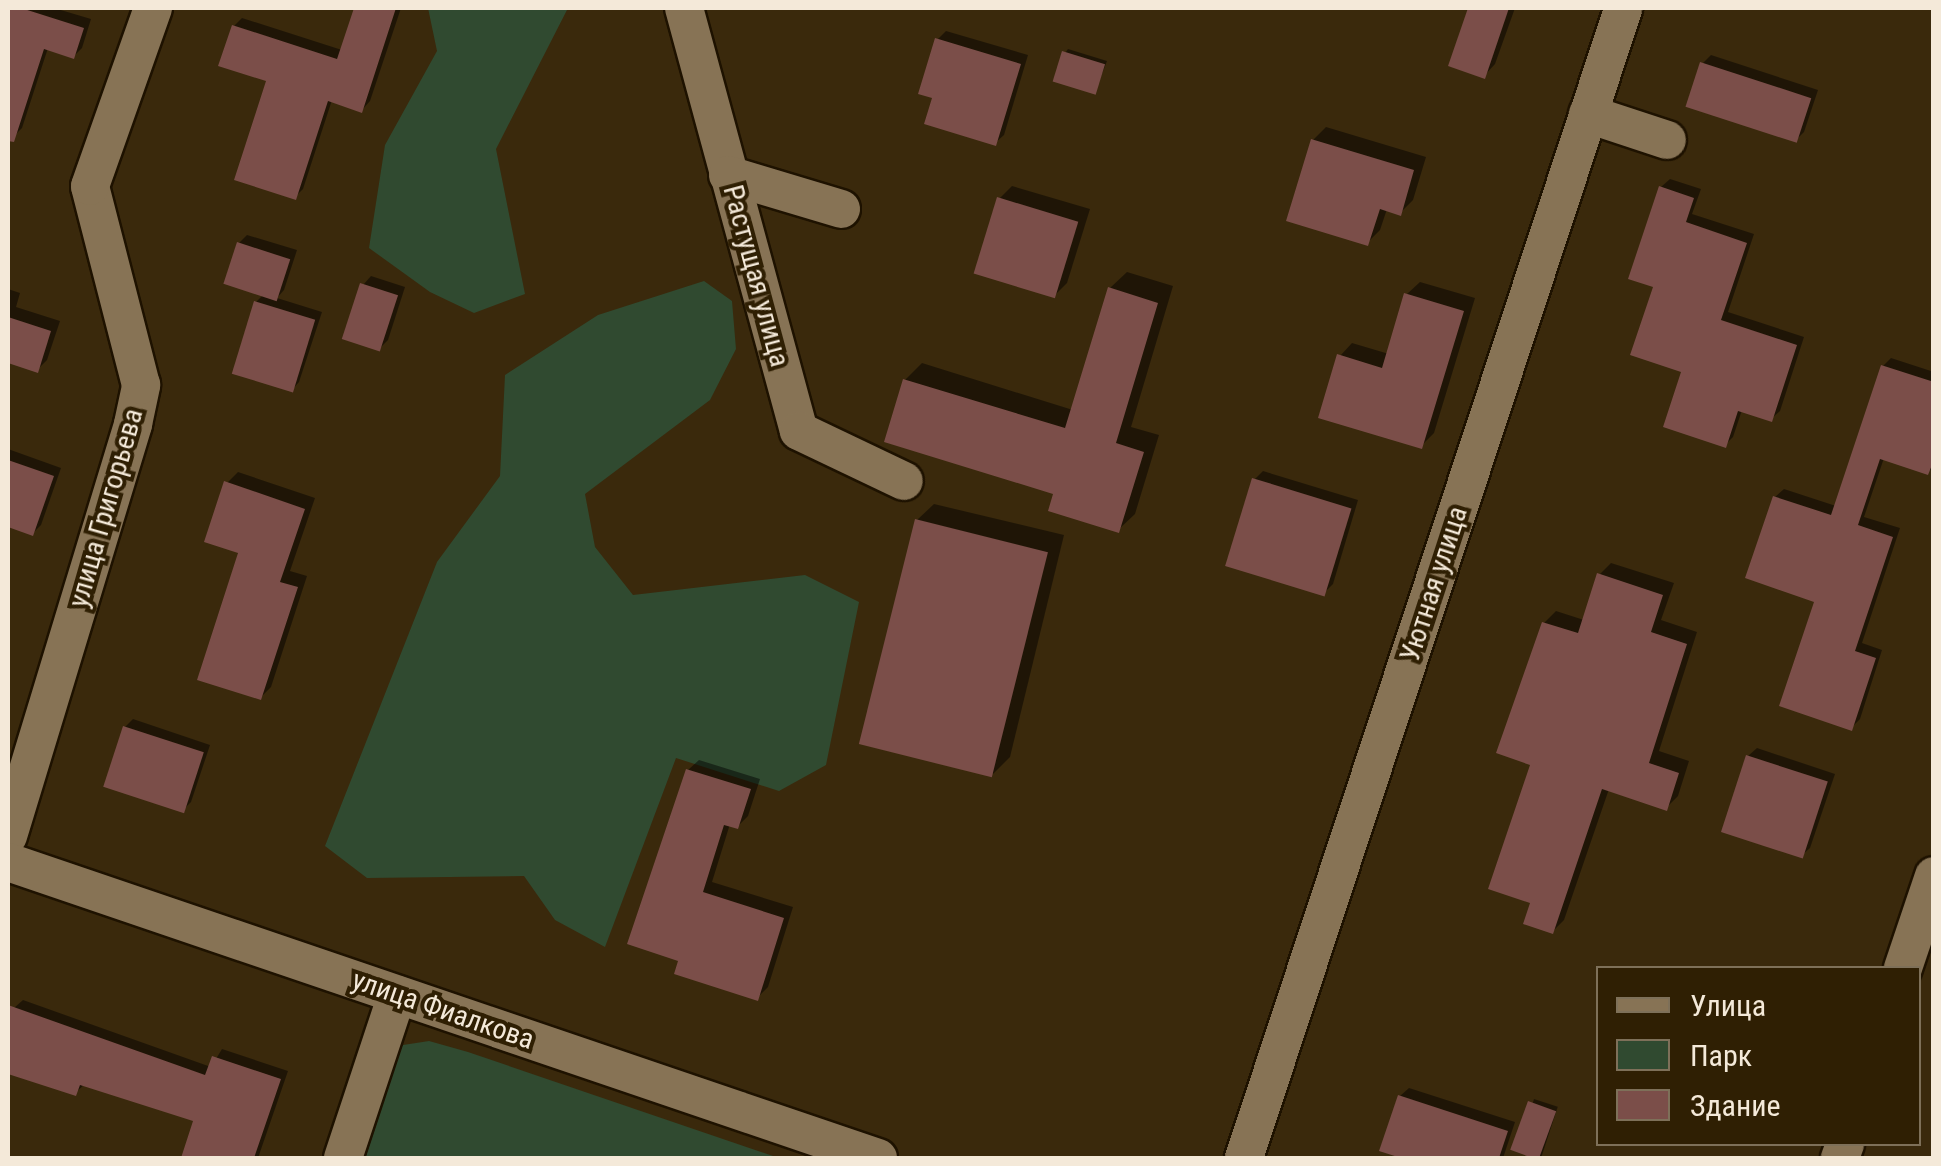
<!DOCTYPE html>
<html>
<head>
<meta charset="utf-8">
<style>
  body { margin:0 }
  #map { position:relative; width:1941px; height:1166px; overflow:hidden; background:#3a290c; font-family:"Roboto Condensed",sans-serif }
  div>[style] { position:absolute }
  .green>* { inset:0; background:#304a30 }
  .shadow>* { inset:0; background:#0007; transform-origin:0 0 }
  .building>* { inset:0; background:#7b4e49; transform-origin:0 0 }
  .roads { filter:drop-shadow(2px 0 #1e1200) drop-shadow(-2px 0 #1e1200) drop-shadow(0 2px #1e1200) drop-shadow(0 -2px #1e1200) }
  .minor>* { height:38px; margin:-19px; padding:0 19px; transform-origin:19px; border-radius:19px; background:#877355 }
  span { translate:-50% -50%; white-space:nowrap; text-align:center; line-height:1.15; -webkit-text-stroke:8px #2f1f03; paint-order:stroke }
  .street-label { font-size:28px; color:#f4e9d9 }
  .frame { position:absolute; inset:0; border:10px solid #f4e9d9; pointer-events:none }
  .legend { position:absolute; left:1596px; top:966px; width:325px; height:180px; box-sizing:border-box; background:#2f1f03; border:2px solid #7e7059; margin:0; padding:12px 18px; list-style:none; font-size:30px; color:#f4e9d9 }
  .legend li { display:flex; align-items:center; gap:20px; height:50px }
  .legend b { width:50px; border:2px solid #7e7059 }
</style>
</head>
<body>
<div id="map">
  <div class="green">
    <div style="clip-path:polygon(428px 8px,568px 8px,496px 149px,525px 294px,474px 313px,430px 292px,369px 248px,385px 145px,437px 51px)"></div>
    <div style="clip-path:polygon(704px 281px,732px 301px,736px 349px,710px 400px,585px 494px,595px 547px,633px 595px,805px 575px,859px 602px,826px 765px,779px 791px,676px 758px,605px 947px,555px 920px,524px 876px,367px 878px,325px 846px,437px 562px,500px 476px,505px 375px,598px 315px)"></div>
    <div style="clip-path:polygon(429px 1041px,468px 1052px,779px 1158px,357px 1158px,389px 1064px,403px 1045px)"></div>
  </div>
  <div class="shadow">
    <div style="clip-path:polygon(8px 8px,54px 8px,91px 19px,82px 48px,74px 56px,48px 48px,22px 128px,14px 136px,8px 134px)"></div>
    <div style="clip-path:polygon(356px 8px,401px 8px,370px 101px,362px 110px,332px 100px,303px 189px,295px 197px,270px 80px,234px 26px,242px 18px,342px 50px)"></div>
    <div style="clip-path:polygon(1471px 8px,1515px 8px,1495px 64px,1484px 76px,1451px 65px)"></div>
    <div style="clip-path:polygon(946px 31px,1028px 55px,1004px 135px,995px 143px,935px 96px,938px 39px)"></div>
    <div style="clip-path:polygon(1068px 49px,1107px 61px,1095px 92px,1065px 53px)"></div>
    <div style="clip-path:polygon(1711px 55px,1818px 90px,1804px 132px,1795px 141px,1703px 63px)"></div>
    <div style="clip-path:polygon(1326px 127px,1426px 157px,1413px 200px,1400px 213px,1387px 209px,1380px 230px,1367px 243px,1313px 140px)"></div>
    <div style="clip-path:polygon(1670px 179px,1701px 189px,1692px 214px,1754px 234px,1728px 312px,1804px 337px,1780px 411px,1771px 419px,1742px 410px,1733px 437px,1725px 445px,1684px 371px,1656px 285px,1661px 187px)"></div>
    <div style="clip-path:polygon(1012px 186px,1090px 209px,1067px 283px,1054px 296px,999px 199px)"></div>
    <div style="clip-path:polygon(247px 235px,297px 250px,284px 290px,277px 298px,322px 312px,299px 382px,291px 391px,256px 302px,263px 295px,239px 243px)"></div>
    <div style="clip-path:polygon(1127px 272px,1173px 286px,1131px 427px,1159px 435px,1135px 514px,1118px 530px,1056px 492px,905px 380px,922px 363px,1073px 410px,1110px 288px)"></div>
    <div style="clip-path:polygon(371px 276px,405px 287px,388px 340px,380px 348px,363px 285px)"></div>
    <div style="clip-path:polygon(1420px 282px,1475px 298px,1434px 433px,1421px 446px,1340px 356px,1352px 343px,1389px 354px,1407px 294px)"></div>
    <div style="clip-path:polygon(8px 289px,20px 293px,16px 307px,60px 321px,47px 360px,37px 370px,8px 361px)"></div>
    <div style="clip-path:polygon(1891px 358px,1934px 372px,1934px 467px,1928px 472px,1884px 458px,1864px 517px,1900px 528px,1862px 643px,1882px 650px,1860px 719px,1851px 728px,1817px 601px,1775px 497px,1784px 489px,1836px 506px,1883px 366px)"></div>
    <div style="clip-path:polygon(8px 449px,61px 468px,41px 525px,33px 533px,8px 525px)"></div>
    <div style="clip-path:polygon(1263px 471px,1358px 500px,1333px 584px,1324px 593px,1255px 479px)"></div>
    <div style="clip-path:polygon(238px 472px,315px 498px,290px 571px,307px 576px,271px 687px,260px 698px,227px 483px)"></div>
    <div style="clip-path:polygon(934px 504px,1064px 535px,1010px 757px,993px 774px,917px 520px)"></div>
    <div style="clip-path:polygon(1611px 563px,1674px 583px,1661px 620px,1697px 632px,1659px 751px,1689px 761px,1678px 796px,1666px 808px,1609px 789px,1564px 920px,1552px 932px,1533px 901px,1533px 763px,1544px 623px,1556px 611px,1584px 620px,1600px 574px)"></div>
    <div style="clip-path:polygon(133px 719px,210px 745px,191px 802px,182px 811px,125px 727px)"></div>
    <div style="clip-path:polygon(1757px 748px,1835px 774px,1810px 848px,1801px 856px,1748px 756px)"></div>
    <div style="clip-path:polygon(699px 760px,760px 779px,748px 816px,738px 826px,730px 824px,712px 882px,793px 907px,768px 987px,757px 998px,681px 959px,688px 770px)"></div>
    <div style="clip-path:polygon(23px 1000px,211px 1067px,222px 1049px,288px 1071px,258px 1158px,184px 1158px,196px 1119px,85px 1084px,75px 1093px,8px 1071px,8px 1029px,14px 1008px)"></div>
    <div style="clip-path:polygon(1409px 1088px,1515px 1122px,1503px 1158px,1446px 1155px,1445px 1158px,1409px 1158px,1383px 1150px,1400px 1096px)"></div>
    <div style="left:1534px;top:1099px;width:25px;height:54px;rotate:18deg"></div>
  </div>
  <div class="building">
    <div style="clip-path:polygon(8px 8px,21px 8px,84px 28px,74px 59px,44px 49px,14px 142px,8px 141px)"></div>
    <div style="clip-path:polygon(354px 8px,396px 8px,362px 113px,328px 101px,296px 200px,234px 180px,266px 81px,218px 66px,232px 25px,337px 59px)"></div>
    <div style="clip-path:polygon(1468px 8px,1509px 8px,1485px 79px,1448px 66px)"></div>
    <div style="clip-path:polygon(935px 38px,1021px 64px,996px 146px,924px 124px,932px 98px,918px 94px)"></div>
    <div style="left:1062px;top:51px;width:45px;height:32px;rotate:17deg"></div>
    <div style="left:1700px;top:62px;width:117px;height:47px;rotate:18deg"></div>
    <div style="clip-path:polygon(1311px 139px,1414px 170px,1401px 216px,1380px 209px,1368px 246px,1286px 221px)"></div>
    <div style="clip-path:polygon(1659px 186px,1694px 198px,1686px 222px,1747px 243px,1721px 320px,1797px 345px,1772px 422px,1738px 411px,1726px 448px,1663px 427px,1681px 372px,1630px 355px,1653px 287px,1628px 279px)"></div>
    <div style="left:997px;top:197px;width:85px;height:80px;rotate:17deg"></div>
    <div style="left:237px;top:242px;width:56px;height:44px;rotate:18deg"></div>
    <div style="left:360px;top:283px;width:40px;height:59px;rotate:18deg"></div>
    <div style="clip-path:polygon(1108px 287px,1158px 303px,1116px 443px,1144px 452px,1119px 533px,1048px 511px,1053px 494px,884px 442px,903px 379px,1065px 428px)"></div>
    <div style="clip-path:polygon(1404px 293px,1464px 311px,1422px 449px,1318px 418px,1337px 354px,1382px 368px)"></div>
    <div style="left:254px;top:301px;width:64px;height:76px;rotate:17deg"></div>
    <div style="clip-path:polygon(8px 317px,51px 331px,38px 373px,8px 363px)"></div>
    <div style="clip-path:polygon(1881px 365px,1934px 382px,1934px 460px,1928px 475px,1880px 459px,1858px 525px,1893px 537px,1855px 651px,1876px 658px,1852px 731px,1779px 706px,1814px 602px,1745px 578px,1773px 496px,1831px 515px)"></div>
    <div style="clip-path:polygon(8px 460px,54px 476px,33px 536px,8px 527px)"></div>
    <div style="left:1252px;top:478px;width:104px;height:92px;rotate:17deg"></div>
    <div style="clip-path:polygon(224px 481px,305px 509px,280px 582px,298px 587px,261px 700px,197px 680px,238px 553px,204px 542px)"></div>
    <div style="left:915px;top:519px;width:137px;height:232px;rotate:14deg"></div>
    <div style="clip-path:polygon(1597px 573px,1663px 595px,1651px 632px,1687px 644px,1649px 763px,1679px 773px,1667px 811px,1602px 789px,1553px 934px,1523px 924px,1530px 903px,1488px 889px,1530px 765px,1496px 753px,1542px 622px,1578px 633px)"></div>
    <div style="left:123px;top:726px;width:85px;height:64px;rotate:18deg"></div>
    <div style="left:1746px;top:755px;width:86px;height:81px;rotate:18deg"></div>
    <div style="clip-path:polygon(686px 769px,751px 789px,738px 829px,724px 825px,703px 892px,784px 918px,758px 1001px,674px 974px,678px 961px,627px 944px)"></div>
    <div style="clip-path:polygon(8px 1005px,205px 1075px,212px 1056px,281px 1079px,254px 1158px,181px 1158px,193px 1121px,80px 1085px,76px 1096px,8px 1074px)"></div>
    <div style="clip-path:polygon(1398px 1095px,1508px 1131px,1499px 1158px,1401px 1158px,1379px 1151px)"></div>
    <div style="left:1528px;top:1101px;width:30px;height:52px;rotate:20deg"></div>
  </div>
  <div class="roads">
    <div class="minor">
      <div style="left:684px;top:8px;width:438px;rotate:74.8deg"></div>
      <div style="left:799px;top:431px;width:116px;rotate:25.5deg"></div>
      <div style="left:1588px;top:114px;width:83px;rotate:18.2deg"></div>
      <div style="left:728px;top:175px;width:118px;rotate:16.7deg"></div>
      <div style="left:8px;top:836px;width:431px;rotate:-73.1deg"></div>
      <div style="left:133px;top:424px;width:40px;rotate:-78deg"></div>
      <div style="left:141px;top:385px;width:205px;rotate:-104.4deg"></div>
      <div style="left:90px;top:186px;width:189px;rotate:-70.5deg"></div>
      <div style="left:8px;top:862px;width:919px;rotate:18.79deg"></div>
      <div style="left:1903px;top:968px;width:97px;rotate:-71.4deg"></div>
      <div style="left:343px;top:1158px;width:172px;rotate:-71.7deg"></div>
      <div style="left:1244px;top:1158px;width:1210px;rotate:-71.74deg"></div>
      <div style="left:1840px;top:1158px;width:15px;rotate:-70deg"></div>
    </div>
  </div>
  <div class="street-label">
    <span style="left:756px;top:276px;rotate:75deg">Растущая улица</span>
    <span style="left:106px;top:508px;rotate:-74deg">улица Григорьева</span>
    <span style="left:1434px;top:584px;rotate:-72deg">Уютная улица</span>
    <span style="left:443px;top:1010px;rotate:19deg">улица Фиалкова</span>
  </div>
  <div class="frame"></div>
  <ul class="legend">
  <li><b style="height:12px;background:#877355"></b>Улица</li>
  <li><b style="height:28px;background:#304a30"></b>Парк</li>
  <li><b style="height:28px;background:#7b4e49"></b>Здание</li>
  </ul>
</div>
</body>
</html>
